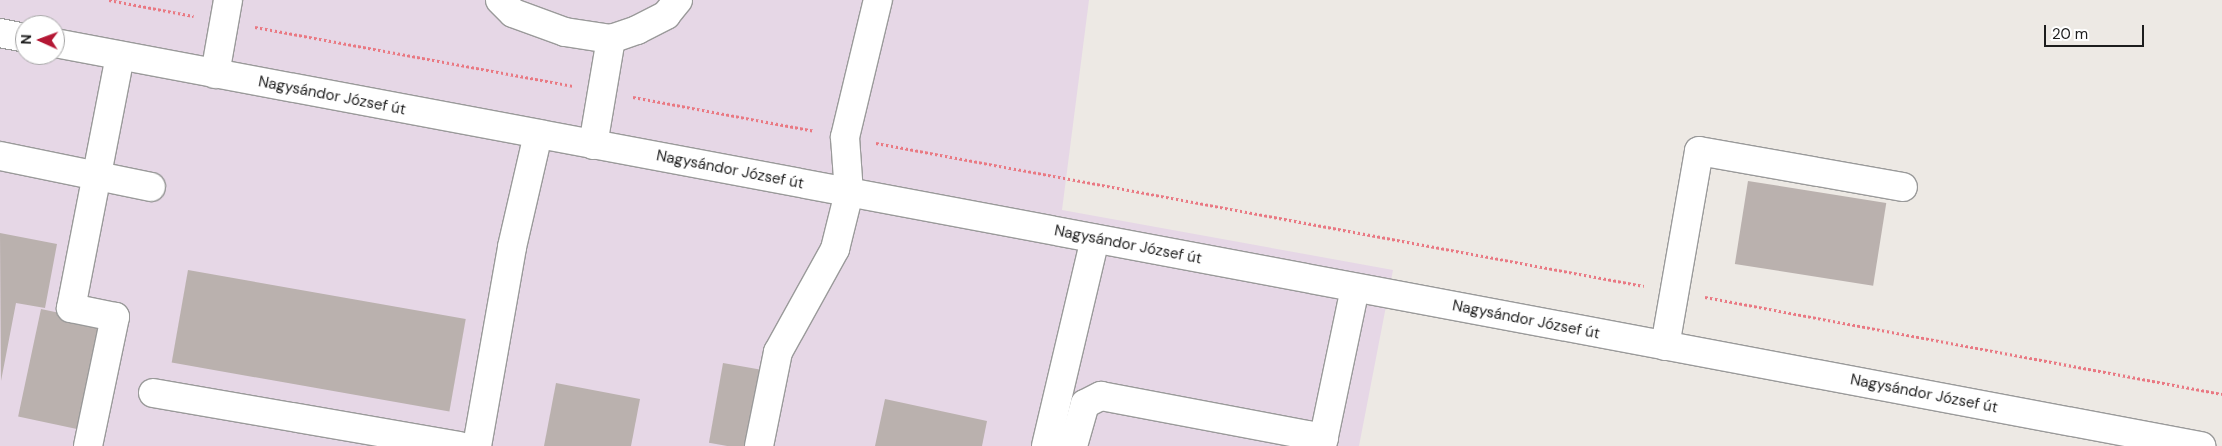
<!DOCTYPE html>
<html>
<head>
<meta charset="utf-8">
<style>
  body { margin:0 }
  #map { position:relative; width:2222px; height:446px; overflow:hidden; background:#ede9e4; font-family:"DM Sans",sans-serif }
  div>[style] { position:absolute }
  .industrial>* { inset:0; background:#e6d7e6 }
  .building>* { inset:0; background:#bab1ae; transform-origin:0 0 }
  .path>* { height:3px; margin-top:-1.5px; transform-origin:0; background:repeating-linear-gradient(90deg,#e97983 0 2.5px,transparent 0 5px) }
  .roads { filter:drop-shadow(1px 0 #9a9a9a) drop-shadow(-1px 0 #9a9a9a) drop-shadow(0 1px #9a9a9a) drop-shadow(0 -1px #9a9a9a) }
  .minor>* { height:28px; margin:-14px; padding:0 14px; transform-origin:14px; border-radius:14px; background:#fff }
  span { translate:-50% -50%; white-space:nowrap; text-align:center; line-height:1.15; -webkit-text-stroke:5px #fff; paint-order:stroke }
  .street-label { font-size:15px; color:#1d1d1d }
  .north { position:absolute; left:15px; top:15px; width:50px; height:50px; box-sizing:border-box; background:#fff; border:1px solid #a5a5a5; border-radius:50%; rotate:272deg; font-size:14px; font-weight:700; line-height:20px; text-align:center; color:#1d1d1d }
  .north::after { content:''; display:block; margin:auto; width:18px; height:22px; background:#b41734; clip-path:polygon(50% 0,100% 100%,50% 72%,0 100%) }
  .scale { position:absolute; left:2044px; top:25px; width:100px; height:22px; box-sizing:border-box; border:2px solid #1d1d1d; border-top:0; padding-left:6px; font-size:15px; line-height:18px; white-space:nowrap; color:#1d1d1d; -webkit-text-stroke:4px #fff; paint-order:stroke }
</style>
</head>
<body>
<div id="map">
  <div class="industrial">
    <div style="clip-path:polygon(evenodd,0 0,1089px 0,1062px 210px,1393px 270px,1359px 446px,0 446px,0 0,25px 25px,55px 25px,55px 55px,25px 55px,25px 25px)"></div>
  </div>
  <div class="building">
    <div style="left:1748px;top:181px;width:140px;height:84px;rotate:9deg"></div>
    <div style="clip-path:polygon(0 233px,57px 244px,45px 308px,16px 303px,1px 381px)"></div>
    <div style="left:188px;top:270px;width:282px;height:94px;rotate:10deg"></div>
    <div style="left:41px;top:309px;width:72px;height:110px;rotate:12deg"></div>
    <div style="left:723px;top:363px;width:46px;height:81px;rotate:10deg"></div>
    <div style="clip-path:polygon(556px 383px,640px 399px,631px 446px,544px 446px)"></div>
    <div style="clip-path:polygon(885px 399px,987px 421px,982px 446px,875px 446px)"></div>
  </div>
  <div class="path">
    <div style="left:109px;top:0;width:86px;rotate:10.7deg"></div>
    <div style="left:255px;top:27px;width:323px;rotate:10.5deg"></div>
    <div style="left:633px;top:97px;width:184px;rotate:10.6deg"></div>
    <div style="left:876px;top:143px;width:781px;rotate:10.55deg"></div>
    <div style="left:1705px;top:297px;width:526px;rotate:10.63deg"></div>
  </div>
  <div class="roads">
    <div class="minor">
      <div style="left:500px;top:0;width:18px;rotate:45deg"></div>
      <div style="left:513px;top:13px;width:55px;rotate:20.1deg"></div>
      <div style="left:565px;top:32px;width:47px;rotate:8.7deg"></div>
      <div style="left:611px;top:39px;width:28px;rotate:-19deg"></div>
      <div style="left:637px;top:30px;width:33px;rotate:-27deg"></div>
      <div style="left:666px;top:15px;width:19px;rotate:-51deg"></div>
      <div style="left:0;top:33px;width:25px;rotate:11deg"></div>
      <div style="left:55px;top:43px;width:2184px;rotate:10.64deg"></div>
      <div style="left:215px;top:74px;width:75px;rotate:-80deg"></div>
      <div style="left:593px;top:145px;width:108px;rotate:-80.4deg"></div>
      <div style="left:0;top:156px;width:154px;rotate:11.6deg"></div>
      <div style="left:1665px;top:346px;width:198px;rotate:-80.1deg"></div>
      <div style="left:1699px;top:151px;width:207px;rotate:10deg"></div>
      <div style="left:153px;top:393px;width:311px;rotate:9.8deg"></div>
      <div style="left:88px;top:446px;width:132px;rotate:-78.2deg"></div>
      <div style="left:115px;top:317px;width:45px;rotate:-168.4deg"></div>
      <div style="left:71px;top:308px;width:257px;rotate:-79deg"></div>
      <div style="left:477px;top:446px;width:202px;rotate:-80deg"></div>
      <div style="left:512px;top:247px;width:116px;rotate:-77deg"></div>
      <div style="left:759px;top:446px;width:96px;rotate:-78.6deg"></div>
      <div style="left:778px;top:352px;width:118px;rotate:-61deg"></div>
      <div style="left:835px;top:249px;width:58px;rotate:-76deg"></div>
      <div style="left:849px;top:193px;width:56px;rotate:-94.1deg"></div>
      <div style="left:845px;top:137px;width:141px;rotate:-76.5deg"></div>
      <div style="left:1046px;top:446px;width:213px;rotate:-76.7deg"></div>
      <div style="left:1073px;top:446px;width:44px;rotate:-74.1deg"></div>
      <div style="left:1085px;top:404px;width:18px;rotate:-27deg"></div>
      <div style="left:1101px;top:396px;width:227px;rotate:10.7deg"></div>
      <div style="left:1322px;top:446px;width:161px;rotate:-78.2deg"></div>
    </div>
  </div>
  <div class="street-label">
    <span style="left:332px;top:96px;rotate:11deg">Nagysándor József út</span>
    <span style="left:730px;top:170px;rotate:11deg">Nagysándor József út</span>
    <span style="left:1128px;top:245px;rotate:11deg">Nagysándor József út</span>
    <span style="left:1526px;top:320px;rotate:11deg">Nagysándor József út</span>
    <span style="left:1924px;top:394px;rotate:11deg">Nagysándor József út</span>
  </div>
  <div class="north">N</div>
  <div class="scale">20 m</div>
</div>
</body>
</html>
